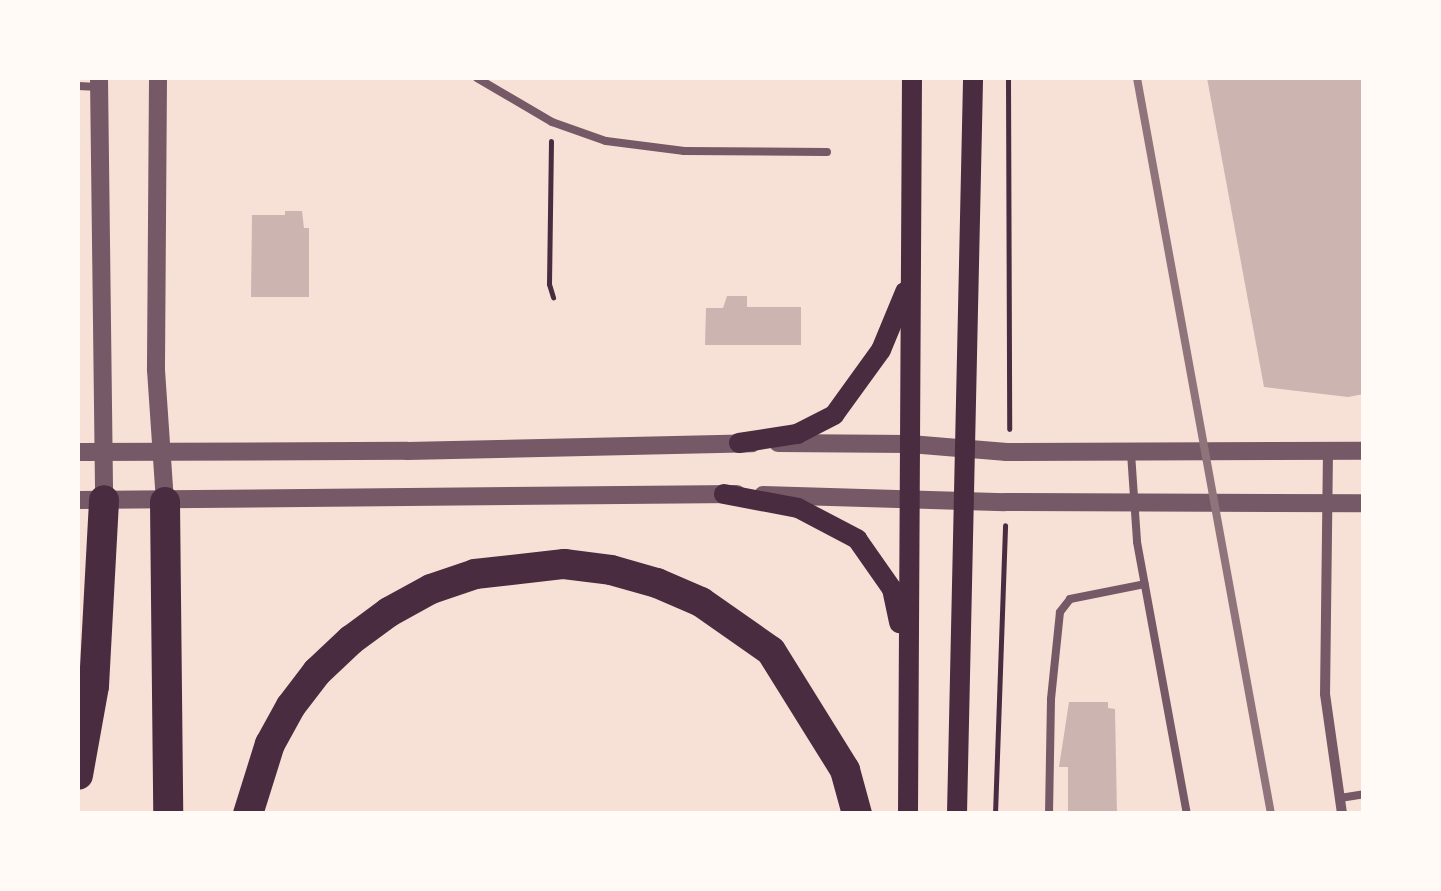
<!DOCTYPE html>
<html>
<head>
<meta charset="utf-8">
<style>
  body { margin:0 }
  #map { position:relative; width:1441px; height:891px; overflow:hidden; background:#f7e1d7; font-family:Jost,sans-serif }
  div>[style] { position:absolute }
  .building>* { inset:0; background:#ccb4b1 }
  .path>* { height:5px; margin:-2.5px; padding:0 2.5px; transform-origin:2.5px; border-radius:2.5px; background:#4a2c40 }
  .service>* { height:8px; margin:-4px; padding:0 4px; transform-origin:4px; border-radius:4px; background:#755966 }
  .minor>* { height:10px; margin:-5px; padding:0 5px; transform-origin:5px; border-radius:5px; background:#755966 }
  .tertiary>* { height:18px; margin:-9px; padding:0 9px; transform-origin:9px; border-radius:9px; background:#755966 }
  .secondary>* { height:20px; margin:-10px; padding:0 10px; transform-origin:10px; border-radius:10px; background:#4a2c40 }
  .motorway>* { height:30px; margin:-15px; padding:0 15px; transform-origin:15px; border-radius:15px; background:#4a2c40 }
  .rail>* { height:8px; margin:-4px; padding:0 4px; transform-origin:4px; border-radius:4px; background:#8f747c }
  span { translate:-50% -50%; white-space:nowrap; text-align:center; line-height:1.15; -webkit-text-stroke:9px #fffaf5; paint-order:stroke }
  .frame { position:absolute; inset:0; border:80px solid #fffaf5; pointer-events:none }
</style>
</head>
<body>
<div id="map">
  <div class="building">
    <div style="clip-path:polygon(1207px 78px,1364px 78px,1364px 394px,1348px 397px,1264px 387px)"></div>
    <div style="clip-path:polygon(285px 211px,302px 211px,304px 228px,309px 228px,309px 297px,251px 297px,252px 215px,285px 215px)"></div>
    <div style="clip-path:polygon(727px 296px,747px 296px,747px 307px,801px 307px,801px 345px,705px 345px,706px 308px,723px 308px)"></div>
    <div style="clip-path:polygon(1069px 702px,1108px 702px,1108px 708px,1115px 709px,1117px 814px,1068px 812px,1068px 767px,1059px 767px)"></div>
  </div>
  <div class="path">
    <div style="left:1008px;top:78px;width:351px;rotate:89.8deg"></div>
    <div style="left:551px;top:141px;width:143px;rotate:90.8deg"></div>
    <div style="left:549px;top:284px;width:14px;rotate:73deg"></div>
    <div style="left:995px;top:814px;width:289px;rotate:-88deg"></div>
  </div>
  <div class="service">
    <div style="left:477px;top:78px;width:87px;rotate:30.4deg"></div>
    <div style="left:552px;top:122px;width:57px;rotate:19.4deg"></div>
    <div style="left:606px;top:141px;width:79px;rotate:7.3deg"></div>
    <div style="left:684px;top:151px;width:143px;rotate:0.4deg"></div>
    <div style="left:78px;top:86px;width:21px;rotate:3deg"></div>
    <div style="left:1131px;top:453px;width:89px;rotate:86.1deg"></div>
    <div style="left:1137px;top:542px;width:277px;rotate:79.6deg"></div>
    <div style="left:1340px;top:798px;width:24px;rotate:-9deg"></div>
    <div style="left:1049px;top:814px;width:115px;rotate:-89deg"></div>
    <div style="left:1051px;top:699px;width:87px;rotate:-84.1deg"></div>
    <div style="left:1060px;top:612px;width:16px;rotate:-52deg"></div>
    <div style="left:1070px;top:599px;width:76px;rotate:-11.3deg"></div>
  </div>
  <div class="minor">
    <div style="left:1328px;top:451px;width:243px;rotate:90.7deg"></div>
    <div style="left:1325px;top:694px;width:121px;rotate:81.9deg"></div>
  </div>
  <div class="tertiary">
    <div style="left:99px;top:78px;width:422px;rotate:89.3deg"></div>
    <div style="left:158px;top:78px;width:292px;rotate:90.4deg"></div>
    <div style="left:156px;top:370px;width:132px;rotate:86.1deg"></div>
    <div style="left:778px;top:443px;width:132px;rotate:0.4deg"></div>
    <div style="left:910px;top:444px;width:97px;rotate:4.7deg"></div>
    <div style="left:1007px;top:452px;width:357px;rotate:-0.2deg"></div>
    <div style="left:78px;top:452px;width:329px;rotate:-0.2deg"></div>
    <div style="left:407px;top:451px;width:345px;rotate:-1.3deg"></div>
    <div style="left:763px;top:495px;width:242px;rotate:1.7deg"></div>
    <div style="left:1005px;top:502px;width:359px;rotate:0.2deg"></div>
    <div style="left:78px;top:500px;width:659px;rotate:-0.52deg"></div>
  </div>
  <div class="secondary">
    <div style="left:739px;top:443px;width:59px;rotate:-8.8deg"></div>
    <div style="left:797px;top:434px;width:42px;rotate:-27.2deg"></div>
    <div style="left:834px;top:415px;width:80px;rotate:-54.1deg"></div>
    <div style="left:881px;top:350px;width:63px;rotate:-67.5deg"></div>
    <div style="left:724px;top:494px;width:75px;rotate:10.7deg"></div>
    <div style="left:798px;top:508px;width:67px;rotate:27.7deg"></div>
    <div style="left:857px;top:539px;width:61px;rotate:55deg"></div>
    <div style="left:892px;top:589px;width:35px;rotate:78deg"></div>
    <div style="left:908px;top:814px;width:736px;rotate:-89.69deg"></div>
    <div style="left:957px;top:814px;width:736px;rotate:-88.75deg"></div>
  </div>
  <div class="motorway">
    <div style="left:165px;top:502px;width:312px;rotate:89.4deg"></div>
    <div style="left:78px;top:775px;width:90px;rotate:-79.8deg"></div>
    <div style="left:94px;top:686px;width:186px;rotate:-86.9deg"></div>
    <div style="left:248px;top:814px;width:73px;rotate:-72.6deg"></div>
    <div style="left:270px;top:744px;width:43px;rotate:-61.1deg"></div>
    <div style="left:291px;top:706px;width:43px;rotate:-52.6deg"></div>
    <div style="left:317px;top:672px;width:47px;rotate:-43.3deg"></div>
    <div style="left:351px;top:640px;width:47px;rotate:-36.4deg"></div>
    <div style="left:389px;top:612px;width:48px;rotate:-28.7deg"></div>
    <div style="left:431px;top:589px;width:46px;rotate:-18.8deg"></div>
    <div style="left:475px;top:574px;width:90px;rotate:-6.4deg"></div>
    <div style="left:564px;top:564px;width:47px;rotate:7.3deg"></div>
    <div style="left:611px;top:570px;width:48px;rotate:15.8deg"></div>
    <div style="left:657px;top:583px;width:48px;rotate:23.4deg"></div>
    <div style="left:701px;top:602px;width:85px;rotate:35deg"></div>
    <div style="left:771px;top:651px;width:140px;rotate:58.1deg"></div>
    <div style="left:845px;top:770px;width:46px;rotate:74.7deg"></div>
  </div>
  <div class="rail">
    <div style="left:1137px;top:78px;width:748px;rotate:79.68deg"></div>
  </div>
  <div class="frame"></div>
</div>
</body>
</html>
